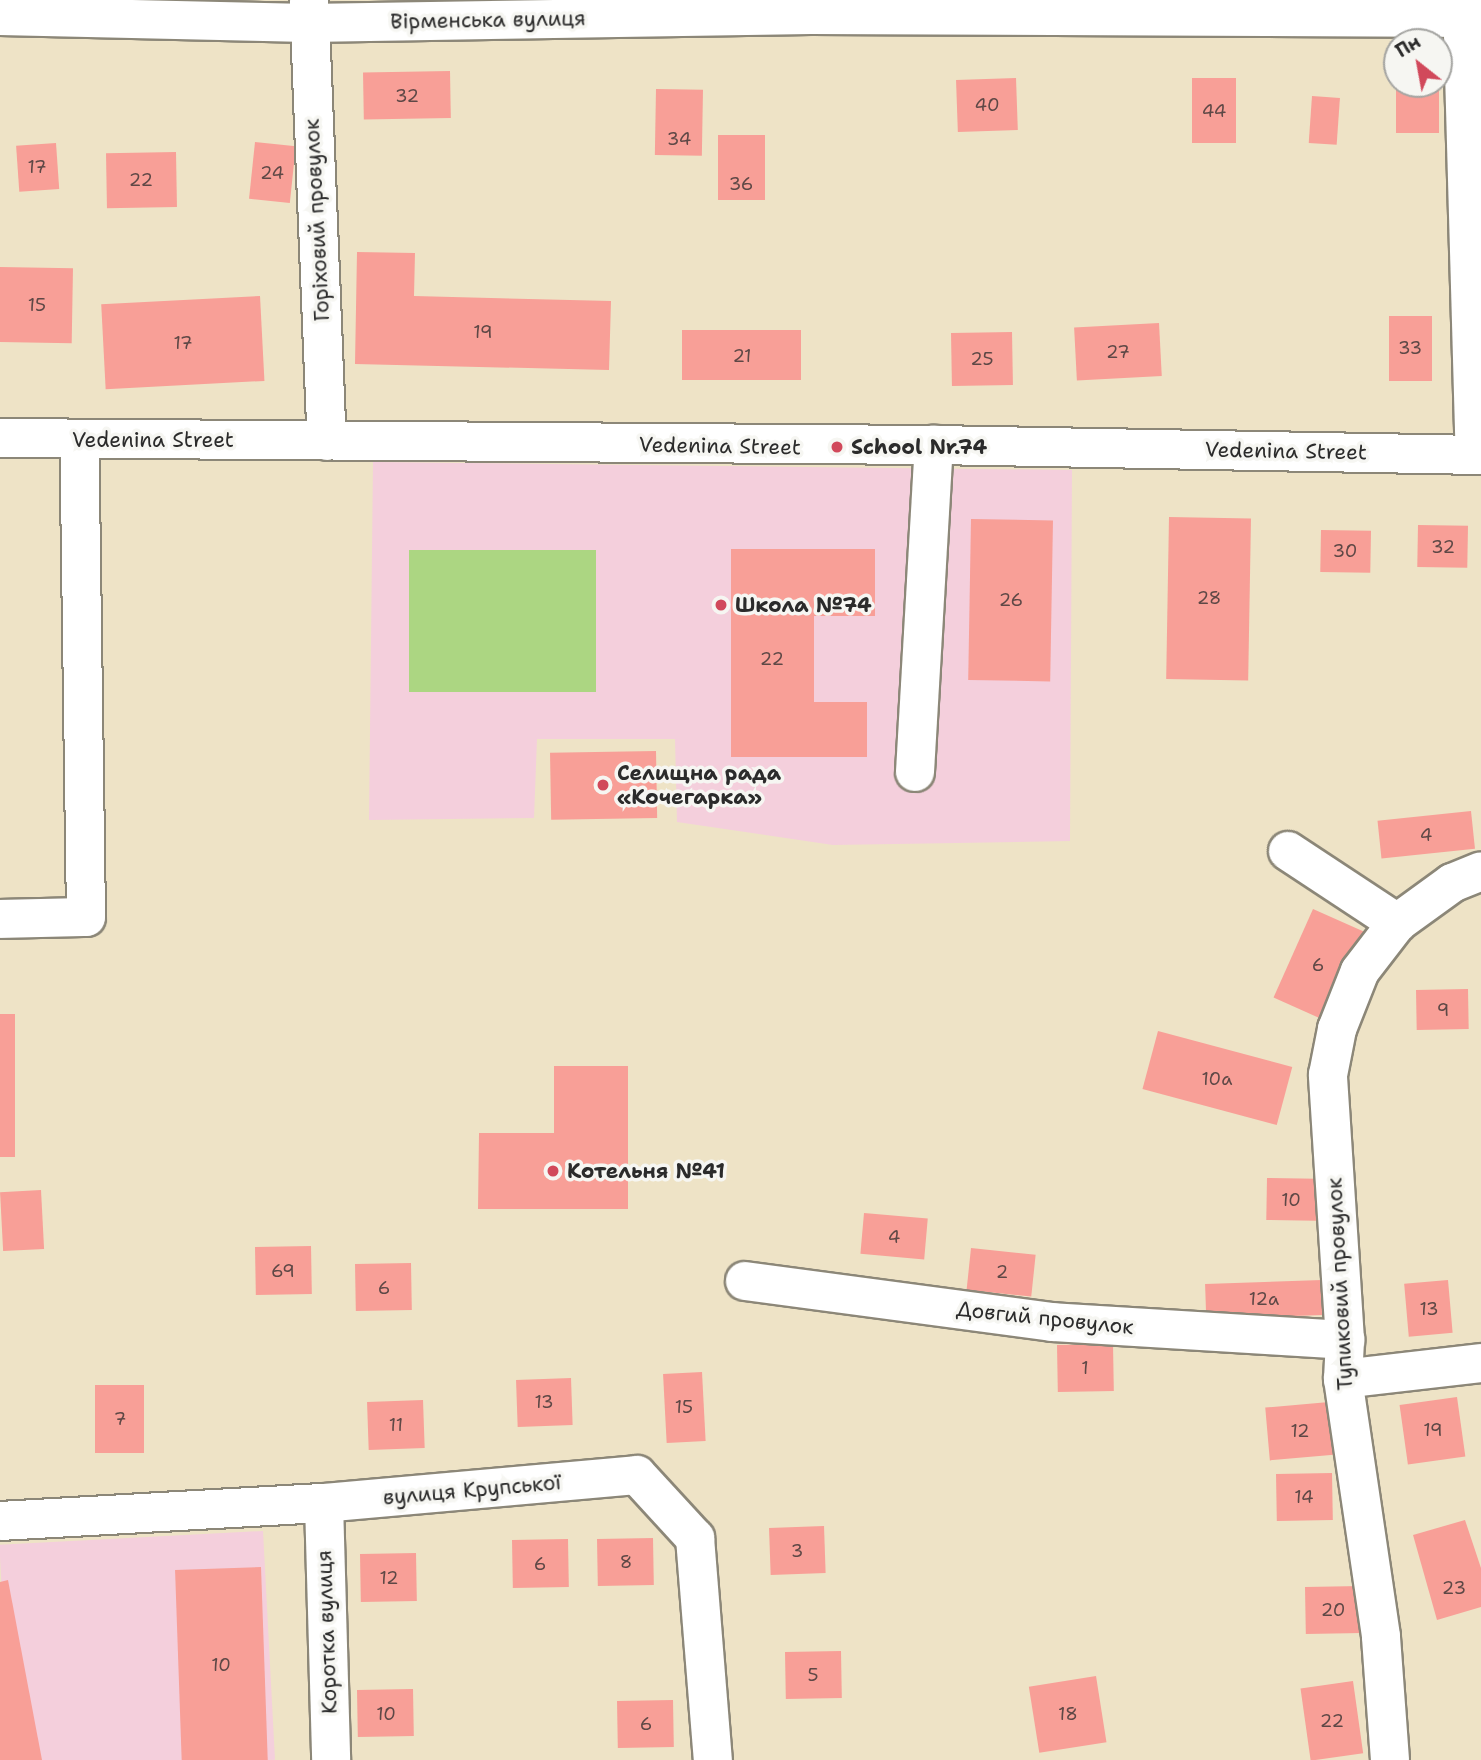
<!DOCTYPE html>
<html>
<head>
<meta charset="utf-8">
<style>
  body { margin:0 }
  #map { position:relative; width:1481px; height:1760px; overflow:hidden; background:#eee3c6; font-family:"Shantell Sans",sans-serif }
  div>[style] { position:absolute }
  .built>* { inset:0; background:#f4cfdc; transform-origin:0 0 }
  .green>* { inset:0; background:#acd682; transform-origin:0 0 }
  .building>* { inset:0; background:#f89f97; transform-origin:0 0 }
  .roads { filter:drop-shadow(2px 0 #8c8778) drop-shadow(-2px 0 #8c8778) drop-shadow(0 2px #8c8778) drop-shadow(0 -2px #8c8778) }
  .minor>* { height:38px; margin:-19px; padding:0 19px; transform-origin:19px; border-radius:19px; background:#fff }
  .dots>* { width:19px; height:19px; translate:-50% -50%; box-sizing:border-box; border:4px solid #f6f6f2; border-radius:50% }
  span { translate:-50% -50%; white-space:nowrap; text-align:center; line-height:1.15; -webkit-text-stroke:7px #f6f6f2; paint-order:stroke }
  .number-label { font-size:18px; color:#5e4846 }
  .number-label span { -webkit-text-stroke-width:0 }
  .street-label { font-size:21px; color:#2b2b2b }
  .poi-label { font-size:21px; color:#2b2b2b; font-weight:700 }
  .left { translate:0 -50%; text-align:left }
  .north { position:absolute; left:1383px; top:28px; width:70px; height:70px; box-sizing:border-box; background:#f6f6f2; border:2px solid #a5a5a2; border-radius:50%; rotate:329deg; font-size:19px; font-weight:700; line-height:28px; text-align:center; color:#2b2b2b }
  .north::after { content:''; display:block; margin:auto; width:24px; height:32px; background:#d1495b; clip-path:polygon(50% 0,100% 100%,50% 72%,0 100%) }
</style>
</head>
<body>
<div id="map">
  <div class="built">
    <div style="clip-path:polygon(373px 462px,1072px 470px,1070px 841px,833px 845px,677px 822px,675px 739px,537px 739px,534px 818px,369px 820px)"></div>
    <div style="left:263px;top:1531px;width:229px;height:264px;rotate:87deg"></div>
  </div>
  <div class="green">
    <div style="left:409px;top:550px;width:187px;height:142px"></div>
  </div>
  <div class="building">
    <div style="left:450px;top:71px;width:47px;height:87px;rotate:89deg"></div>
    <div style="left:1016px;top:78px;width:52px;height:60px;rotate:88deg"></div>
    <div style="left:1192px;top:78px;width:44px;height:65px"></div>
    <div style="left:1396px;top:84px;width:43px;height:49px"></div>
    <div style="left:656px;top:89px;width:47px;height:66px;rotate:1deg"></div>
    <div style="left:1312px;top:96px;width:28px;height:47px;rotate:4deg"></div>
    <div style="left:718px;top:135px;width:47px;height:65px"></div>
    <div style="left:255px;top:142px;width:41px;height:57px;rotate:6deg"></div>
    <div style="left:56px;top:143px;width:46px;height:40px;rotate:86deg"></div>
    <div style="left:176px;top:152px;width:55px;height:70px;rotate:89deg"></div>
    <div style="clip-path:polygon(357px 252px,415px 253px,414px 296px,611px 301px,609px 370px,355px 364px)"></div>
    <div style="left:0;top:267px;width:73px;height:75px;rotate:1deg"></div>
    <div style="left:260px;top:296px;width:85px;height:159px;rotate:87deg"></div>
    <div style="left:1389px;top:316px;width:43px;height:65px"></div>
    <div style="left:1159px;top:323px;width:53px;height:85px;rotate:87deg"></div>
    <div style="left:801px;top:330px;width:50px;height:119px;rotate:90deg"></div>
    <div style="left:1012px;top:332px;width:53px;height:61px;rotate:89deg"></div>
    <div style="left:1169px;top:517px;width:82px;height:162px;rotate:1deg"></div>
    <div style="left:971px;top:519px;width:82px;height:161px;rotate:1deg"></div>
    <div style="left:1418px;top:525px;width:50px;height:42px;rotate:1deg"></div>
    <div style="left:1321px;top:530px;width:50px;height:42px;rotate:1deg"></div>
    <div style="clip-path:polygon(731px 549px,875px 549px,875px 616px,814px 616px,814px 702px,867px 702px,867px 757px,731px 757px)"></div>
    <div style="left:656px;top:751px;width:67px;height:106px;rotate:89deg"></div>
    <div style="left:1471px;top:811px;width:38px;height:94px;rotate:84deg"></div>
    <div style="left:1313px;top:909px;width:56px;height:97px;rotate:24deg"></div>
    <div style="left:1468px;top:989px;width:40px;height:52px;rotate:89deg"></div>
    <div style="left:0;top:1014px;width:15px;height:143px"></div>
    <div style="left:1158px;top:1031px;width:139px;height:60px;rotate:15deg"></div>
    <div style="clip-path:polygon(554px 1066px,628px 1066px,628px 1209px,478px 1209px,479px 1133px,554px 1133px)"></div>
    <div style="left:1267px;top:1178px;width:50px;height:42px;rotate:1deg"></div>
    <div style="left:41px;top:1190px;width:59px;height:41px;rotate:87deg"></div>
    <div style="left:864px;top:1213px;width:64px;height:41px;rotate:5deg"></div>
    <div style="left:311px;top:1246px;width:48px;height:56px;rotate:89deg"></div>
    <div style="left:971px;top:1248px;width:65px;height:42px;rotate:6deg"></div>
    <div style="left:411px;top:1263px;width:47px;height:56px;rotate:89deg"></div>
    <div style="left:1322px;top:1280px;width:35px;height:117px;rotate:88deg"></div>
    <div style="left:1448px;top:1280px;width:53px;height:44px;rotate:85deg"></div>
    <div style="left:1113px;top:1344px;width:47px;height:56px;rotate:89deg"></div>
    <div style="left:702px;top:1372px;width:69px;height:39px;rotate:87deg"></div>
    <div style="left:571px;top:1378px;width:47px;height:55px;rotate:88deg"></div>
    <div style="left:95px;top:1385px;width:49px;height:68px"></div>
    <div style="left:1457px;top:1397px;width:60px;height:58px;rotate:82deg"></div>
    <div style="left:423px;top:1400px;width:48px;height:56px;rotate:88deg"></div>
    <div style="left:1329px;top:1402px;width:53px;height:64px;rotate:85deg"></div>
    <div style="left:1332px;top:1473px;width:47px;height:56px;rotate:89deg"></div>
    <div style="clip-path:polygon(1465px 1520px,1481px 1568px,1481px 1607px,1437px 1620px,1413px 1535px)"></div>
    <div style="left:824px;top:1526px;width:47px;height:55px;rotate:88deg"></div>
    <div style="left:653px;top:1538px;width:47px;height:56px;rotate:89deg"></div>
    <div style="left:568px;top:1539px;width:48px;height:56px;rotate:89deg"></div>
    <div style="left:416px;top:1553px;width:48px;height:56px;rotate:89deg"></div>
    <div style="left:261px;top:1567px;width:193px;height:86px;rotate:88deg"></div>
    <div style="clip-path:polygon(8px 1580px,42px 1760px,0 1760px,0 1582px)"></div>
    <div style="left:1361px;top:1586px;width:47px;height:56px;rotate:89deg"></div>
    <div style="left:841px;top:1651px;width:47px;height:56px;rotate:89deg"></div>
    <div style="left:1096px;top:1676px;width:67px;height:68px;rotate:81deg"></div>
    <div style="left:1353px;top:1681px;width:73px;height:53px;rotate:82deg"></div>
    <div style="left:413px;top:1689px;width:47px;height:56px;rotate:89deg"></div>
    <div style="left:673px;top:1700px;width:47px;height:56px;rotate:89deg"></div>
  </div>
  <div class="roads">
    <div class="minor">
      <div style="left:309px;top:0;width:441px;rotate:87.7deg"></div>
      <div style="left:1462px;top:0;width:454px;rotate:88.4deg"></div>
      <div style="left:0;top:16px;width:308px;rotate:1.3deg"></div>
      <div style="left:308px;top:23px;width:503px;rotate:-0.91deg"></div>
      <div style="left:811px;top:15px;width:670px;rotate:0.26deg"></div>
      <div style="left:0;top:438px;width:934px;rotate:0.43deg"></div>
      <div style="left:934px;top:445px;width:547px;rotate:1.05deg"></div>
      <div style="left:915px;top:772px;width:328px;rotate:-86.7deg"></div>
      <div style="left:1288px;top:851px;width:131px;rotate:33.4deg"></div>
      <div style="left:0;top:919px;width:86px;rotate:-1.3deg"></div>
      <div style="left:86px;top:917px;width:478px;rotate:-90.8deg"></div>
      <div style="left:745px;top:1281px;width:310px;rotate:7.6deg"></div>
      <div style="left:1052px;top:1322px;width:294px;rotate:3.5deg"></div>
      <div style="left:1343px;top:1379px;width:139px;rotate:-6.6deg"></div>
      <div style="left:324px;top:1503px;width:257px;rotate:88.4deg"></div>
      <div style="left:0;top:1521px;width:324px;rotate:-3.2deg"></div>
      <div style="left:324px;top:1503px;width:314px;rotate:-5.1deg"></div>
      <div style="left:637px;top:1475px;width:86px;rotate:47.4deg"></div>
      <div style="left:695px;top:1538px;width:223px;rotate:85.4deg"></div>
      <div style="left:1390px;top:1760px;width:124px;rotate:-94.2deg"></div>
      <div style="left:1381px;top:1636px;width:260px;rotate:-98.4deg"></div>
      <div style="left:1343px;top:1379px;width:39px;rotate:-87deg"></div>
      <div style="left:1345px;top:1340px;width:266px;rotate:-93.7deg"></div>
      <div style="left:1328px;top:1075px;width:47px;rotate:-78.9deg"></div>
      <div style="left:1337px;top:1029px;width:62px;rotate:-68.4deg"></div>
      <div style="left:1360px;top:971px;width:61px;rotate:-52.4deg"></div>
      <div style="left:1397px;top:923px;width:68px;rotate:-36deg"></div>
      <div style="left:1452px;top:883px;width:31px;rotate:-22deg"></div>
    </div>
  </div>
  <div class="dots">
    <div style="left:837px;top:447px;background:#d1495b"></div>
    <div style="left:721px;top:605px;background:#d1495b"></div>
    <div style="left:603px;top:785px;background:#d1495b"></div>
    <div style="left:553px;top:1171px;background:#d1495b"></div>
  </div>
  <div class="number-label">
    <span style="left:407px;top:96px">32</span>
    <span style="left:987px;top:105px">40</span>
    <span style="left:1214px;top:111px">44</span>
    <span style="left:679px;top:139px">34</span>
    <span style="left:37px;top:167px">17</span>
    <span style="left:272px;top:173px">24</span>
    <span style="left:141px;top:180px">22</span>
    <span style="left:741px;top:184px">36</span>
    <span style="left:37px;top:305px">15</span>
    <span style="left:483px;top:332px">19</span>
    <span style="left:183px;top:343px">17</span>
    <span style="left:1410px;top:348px">33</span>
    <span style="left:1118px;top:352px">27</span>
    <span style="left:742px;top:356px">21</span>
    <span style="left:982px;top:359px">25</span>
    <span style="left:1443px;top:547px">32</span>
    <span style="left:1345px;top:551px">30</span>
    <span style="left:1209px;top:598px">28</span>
    <span style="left:1011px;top:600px">26</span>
    <span style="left:772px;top:659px">22</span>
    <span style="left:1426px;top:835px">4</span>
    <span style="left:1318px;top:965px">6</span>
    <span style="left:1443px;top:1010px">9</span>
    <span style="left:1217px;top:1079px">10а</span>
    <span style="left:1291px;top:1200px">10</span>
    <span style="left:894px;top:1237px">4</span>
    <span style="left:283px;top:1271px">69</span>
    <span style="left:1002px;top:1272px">2</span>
    <span style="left:384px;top:1288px">6</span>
    <span style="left:1264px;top:1299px">12а</span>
    <span style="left:1429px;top:1309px">13</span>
    <span style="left:1085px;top:1368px">1</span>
    <span style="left:544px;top:1402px">13</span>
    <span style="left:684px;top:1407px">15</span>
    <span style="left:120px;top:1419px">7</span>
    <span style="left:396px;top:1425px">11</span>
    <span style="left:1433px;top:1430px">19</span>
    <span style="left:1300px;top:1431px">12</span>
    <span style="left:1304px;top:1497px">14</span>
    <span style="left:797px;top:1551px">3</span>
    <span style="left:626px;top:1562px">8</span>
    <span style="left:540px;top:1564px">6</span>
    <span style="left:389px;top:1578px">12</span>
    <span style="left:1454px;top:1588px">23</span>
    <span style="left:1333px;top:1610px">20</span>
    <span style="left:221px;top:1665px">10</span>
    <span style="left:813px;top:1675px">5</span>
    <span style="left:386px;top:1714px">10</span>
    <span style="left:1068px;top:1714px">18</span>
    <span style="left:1332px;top:1721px">22</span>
    <span style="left:646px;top:1724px">6</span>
  </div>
  <div class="street-label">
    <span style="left:488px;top:20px;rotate:-1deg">Вірменська вулиця</span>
    <span style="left:317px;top:220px;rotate:-93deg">Горіховий провулок</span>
    <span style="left:153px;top:440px">Vedenina Street</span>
    <span style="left:720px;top:446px;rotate:1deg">Vedenina Street</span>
    <span style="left:1286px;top:451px;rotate:1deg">Vedenina Street</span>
    <span style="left:1340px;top:1284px;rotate:-93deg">Тупиковий провулок</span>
    <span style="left:1045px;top:1318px;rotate:6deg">Довгий провулок</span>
    <span style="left:472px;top:1490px;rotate:-5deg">вулиця Крупської</span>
    <span style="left:327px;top:1632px;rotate:-92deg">Коротка вулиця</span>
  </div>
  <div class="poi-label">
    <span class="left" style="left:851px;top:447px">School Nr.74</span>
    <span class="left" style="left:735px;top:605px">Школа №74</span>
    <span class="left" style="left:617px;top:785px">Селищна рада<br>«Кочегарка»</span>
    <span class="left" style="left:567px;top:1171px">Котельня №41</span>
  </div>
  <div class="north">Пн</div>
</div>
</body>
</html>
